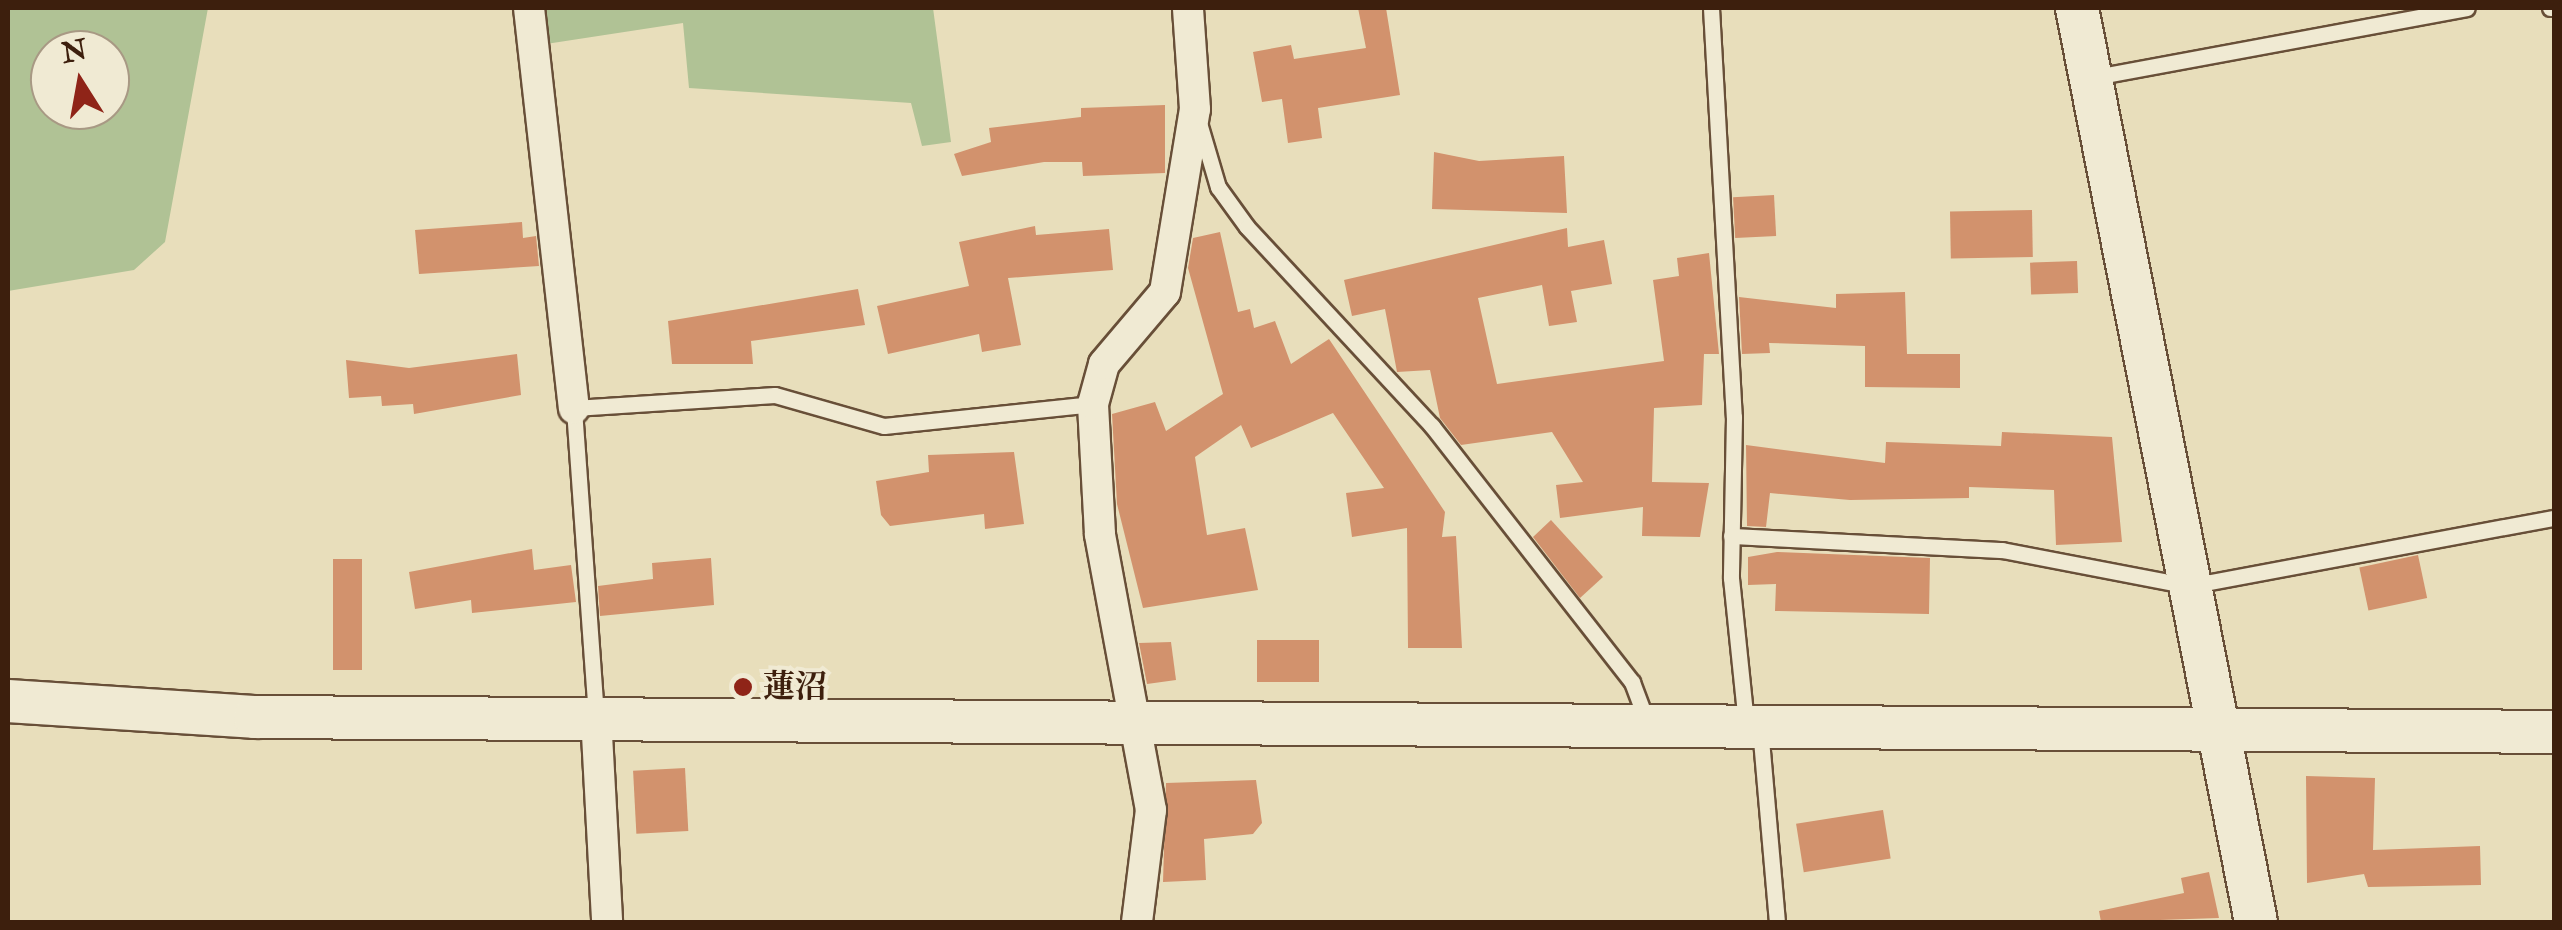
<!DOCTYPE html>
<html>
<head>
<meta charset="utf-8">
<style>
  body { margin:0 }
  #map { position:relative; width:2562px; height:930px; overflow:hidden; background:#e8debb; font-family:"IM FELL Double Pica","Noto Serif JP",serif }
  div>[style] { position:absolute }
  .green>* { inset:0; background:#b0c295 }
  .building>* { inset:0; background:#d2926d; transform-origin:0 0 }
  .roads { filter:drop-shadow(2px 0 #684f38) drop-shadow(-2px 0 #684f38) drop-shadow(0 2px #684f38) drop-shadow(0 -2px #684f38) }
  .lane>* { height:15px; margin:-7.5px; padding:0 7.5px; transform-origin:7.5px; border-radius:7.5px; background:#f0ead3 }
  .street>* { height:30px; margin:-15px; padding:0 15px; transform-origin:15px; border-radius:15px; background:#f0ead3 }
  .secondary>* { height:42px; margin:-21px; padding:0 21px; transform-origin:21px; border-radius:21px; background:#f0ead3 }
  .dots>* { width:28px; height:28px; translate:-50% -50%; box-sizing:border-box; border:5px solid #f0ead3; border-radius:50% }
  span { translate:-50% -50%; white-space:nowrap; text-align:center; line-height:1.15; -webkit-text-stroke:8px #f0ead3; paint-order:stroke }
  .poi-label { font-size:32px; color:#3d1f0d; font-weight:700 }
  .left { translate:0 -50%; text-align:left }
  .frame { position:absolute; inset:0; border:10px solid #3d1f0d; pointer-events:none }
  .north { position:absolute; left:30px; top:30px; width:100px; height:100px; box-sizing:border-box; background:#f0ead3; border:2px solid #a89984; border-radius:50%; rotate:349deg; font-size:28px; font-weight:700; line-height:40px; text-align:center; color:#3d1f0d }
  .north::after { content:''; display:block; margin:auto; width:35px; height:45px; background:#8f2418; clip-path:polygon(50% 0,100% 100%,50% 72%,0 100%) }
</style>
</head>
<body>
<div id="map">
  <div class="green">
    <div style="clip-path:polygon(evenodd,8px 8px,208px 8px,165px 242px,134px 270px,8px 291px,8px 8px,50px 50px,110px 50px,110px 110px,50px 110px,50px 50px)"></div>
    <div style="clip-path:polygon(542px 8px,933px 8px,951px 142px,922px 146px,911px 103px,689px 88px,683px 23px,546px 44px)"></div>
  </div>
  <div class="building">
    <div style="clip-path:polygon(1358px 8px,1386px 8px,1400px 95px,1318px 108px,1322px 138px,1288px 143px,1282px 99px,1262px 102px,1253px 52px,1291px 45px,1294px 59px,1366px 48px)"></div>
    <div style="clip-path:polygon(1165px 105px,1165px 173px,1083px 176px,1082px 162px,1044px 162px,962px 176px,954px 154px,991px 142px,989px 128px,1081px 117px,1081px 108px)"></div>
    <div style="clip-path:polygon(1434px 152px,1479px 161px,1564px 156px,1567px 213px,1432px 209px)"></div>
    <div style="left:1774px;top:195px;width:41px;height:41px;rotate:87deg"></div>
    <div style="left:2032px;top:210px;width:47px;height:82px;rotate:89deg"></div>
    <div style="clip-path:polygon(522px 222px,523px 238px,536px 236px,539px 266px,419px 274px,415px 230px)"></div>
    <div style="clip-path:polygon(1035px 226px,1036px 235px,1109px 229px,1113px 270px,1008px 278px,1021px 345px,982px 352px,979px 334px,888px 354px,877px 306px,969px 286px,959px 242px)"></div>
    <div style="clip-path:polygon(1567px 228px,1568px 247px,1604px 240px,1612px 284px,1571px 291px,1577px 322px,1549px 326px,1542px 285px,1478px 298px,1497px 384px,1664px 361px,1653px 280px,1679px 276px,1677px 258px,1709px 253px,1719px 354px,1704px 354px,1702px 405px,1654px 408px,1652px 482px,1709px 483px,1700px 537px,1642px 536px,1643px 507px,1560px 518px,1556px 485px,1583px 482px,1552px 432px,1461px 445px,1440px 418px,1430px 370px,1397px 372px,1385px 309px,1352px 316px,1344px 280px)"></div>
    <div style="clip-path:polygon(1220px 232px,1238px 312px,1250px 309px,1254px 328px,1275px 321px,1291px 364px,1329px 339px,1445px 512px,1442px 537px,1456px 536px,1462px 648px,1408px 648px,1407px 528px,1352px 537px,1346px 493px,1384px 488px,1333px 413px,1251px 448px,1241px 425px,1195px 457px,1207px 535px,1245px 528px,1258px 590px,1143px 608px,1117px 504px,1112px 414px,1155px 402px,1166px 431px,1223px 394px,1188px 268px,1193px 238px)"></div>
    <div style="left:2077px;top:261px;width:32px;height:47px;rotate:88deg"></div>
    <div style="clip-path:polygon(858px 289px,865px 325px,751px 341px,753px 364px,672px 364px,668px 321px)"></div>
    <div style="clip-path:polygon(1905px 292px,1907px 354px,1960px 354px,1960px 388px,1865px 387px,1865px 346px,1769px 343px,1770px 353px,1742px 354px,1739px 297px,1836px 308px,1836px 294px)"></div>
    <div style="clip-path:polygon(517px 354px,521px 395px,414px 414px,413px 404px,382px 406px,381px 396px,349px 398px,346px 360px,409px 368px)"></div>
    <div style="clip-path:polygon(2002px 432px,2112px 437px,2122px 542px,2056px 545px,2054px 490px,1969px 487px,1969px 498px,1850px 500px,1770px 493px,1766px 527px,1747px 526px,1746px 445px,1885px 463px,1886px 442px,2001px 446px)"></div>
    <div style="clip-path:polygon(1014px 452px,1024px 524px,985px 529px,984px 514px,890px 526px,881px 515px,876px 481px,929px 472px,928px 455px)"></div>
    <div style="clip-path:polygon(1551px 520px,1603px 577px,1580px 598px,1533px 537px)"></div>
    <div style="clip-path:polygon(532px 549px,534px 570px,571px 565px,576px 602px,472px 613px,471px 600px,415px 609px,409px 572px)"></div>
    <div style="clip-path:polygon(1777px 552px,1930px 558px,1929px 614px,1775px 611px,1776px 584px,1748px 585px,1748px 557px)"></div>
    <div style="left:2418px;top:555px;width:44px;height:60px;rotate:78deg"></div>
    <div style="clip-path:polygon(711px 558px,714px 605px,600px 616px,598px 586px,653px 579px,652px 563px)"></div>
    <div style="left:333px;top:559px;width:29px;height:111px"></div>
    <div style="left:1319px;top:640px;width:42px;height:62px;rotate:90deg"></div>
    <div style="clip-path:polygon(1171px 642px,1176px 680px,1147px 684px,1139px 643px)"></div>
    <div style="left:685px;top:768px;width:63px;height:52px;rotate:87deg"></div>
    <div style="clip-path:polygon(2306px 776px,2375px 778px,2373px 850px,2480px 846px,2481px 885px,2368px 887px,2364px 874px,2307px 883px)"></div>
    <div style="clip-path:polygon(1256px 780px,1262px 823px,1253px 834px,1204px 839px,1206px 880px,1163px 882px,1166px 783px)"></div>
    <div style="left:1883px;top:810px;width:49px;height:88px;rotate:81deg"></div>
    <div style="clip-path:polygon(2209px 872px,2219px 918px,2101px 922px,2099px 911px,2184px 893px,2181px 878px)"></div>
  </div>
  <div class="roads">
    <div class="lane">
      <div style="left:1711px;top:8px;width:410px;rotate:86.8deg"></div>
      <div style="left:1734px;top:417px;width:161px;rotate:91.1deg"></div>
      <div style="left:1731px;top:578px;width:145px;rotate:84.1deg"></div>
      <div style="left:2550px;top:8px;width:4px"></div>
      <div style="left:2095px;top:77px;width:378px;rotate:-10.5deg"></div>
      <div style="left:1200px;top:126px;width:64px;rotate:73.6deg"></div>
      <div style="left:1218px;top:187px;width:49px;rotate:54.1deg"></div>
      <div style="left:1247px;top:227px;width:272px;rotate:47.1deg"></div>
      <div style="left:1432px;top:426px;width:325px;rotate:52deg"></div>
      <div style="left:1632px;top:682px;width:43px;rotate:69.4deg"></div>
      <div style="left:1731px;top:536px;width:271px;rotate:3deg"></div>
      <div style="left:2002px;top:550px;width:190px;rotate:10.9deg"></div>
      <div style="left:2189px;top:586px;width:371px;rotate:-10.6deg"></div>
      <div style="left:596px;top:716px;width:309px;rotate:-94.1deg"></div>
      <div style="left:574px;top:408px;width:201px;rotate:-3.7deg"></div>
      <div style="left:775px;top:395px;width:113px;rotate:15.9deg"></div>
      <div style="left:884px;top:426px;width:210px;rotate:-6deg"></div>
      <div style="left:1760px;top:728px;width:195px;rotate:85deg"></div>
    </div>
    <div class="street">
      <div style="left:529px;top:8px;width:403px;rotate:83.6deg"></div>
      <div style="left:596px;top:716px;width:206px;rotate:86.9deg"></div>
      <div style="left:1137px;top:922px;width:113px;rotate:-82.9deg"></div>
      <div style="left:1151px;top:810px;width:281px;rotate:-100.5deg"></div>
      <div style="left:1100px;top:534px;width:130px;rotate:-93.1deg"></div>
      <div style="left:1093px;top:404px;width:41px;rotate:-74.6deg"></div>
      <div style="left:1104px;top:364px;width:94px;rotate:-49.7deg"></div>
      <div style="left:1165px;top:292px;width:185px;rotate:-80.7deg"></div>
      <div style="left:1195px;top:109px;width:101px;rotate:-94deg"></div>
    </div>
    <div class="secondary">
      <div style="left:2077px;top:8px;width:931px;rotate:78.92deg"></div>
      <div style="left:8px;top:701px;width:248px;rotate:3.7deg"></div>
      <div style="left:255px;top:717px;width:2299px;rotate:0.37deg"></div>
    </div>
  </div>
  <div class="dots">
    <div style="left:743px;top:687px;background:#8f2418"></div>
  </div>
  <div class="poi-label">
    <span class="left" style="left:763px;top:687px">蓮沼</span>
  </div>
  <div class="frame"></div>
  <div class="north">N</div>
</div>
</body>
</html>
